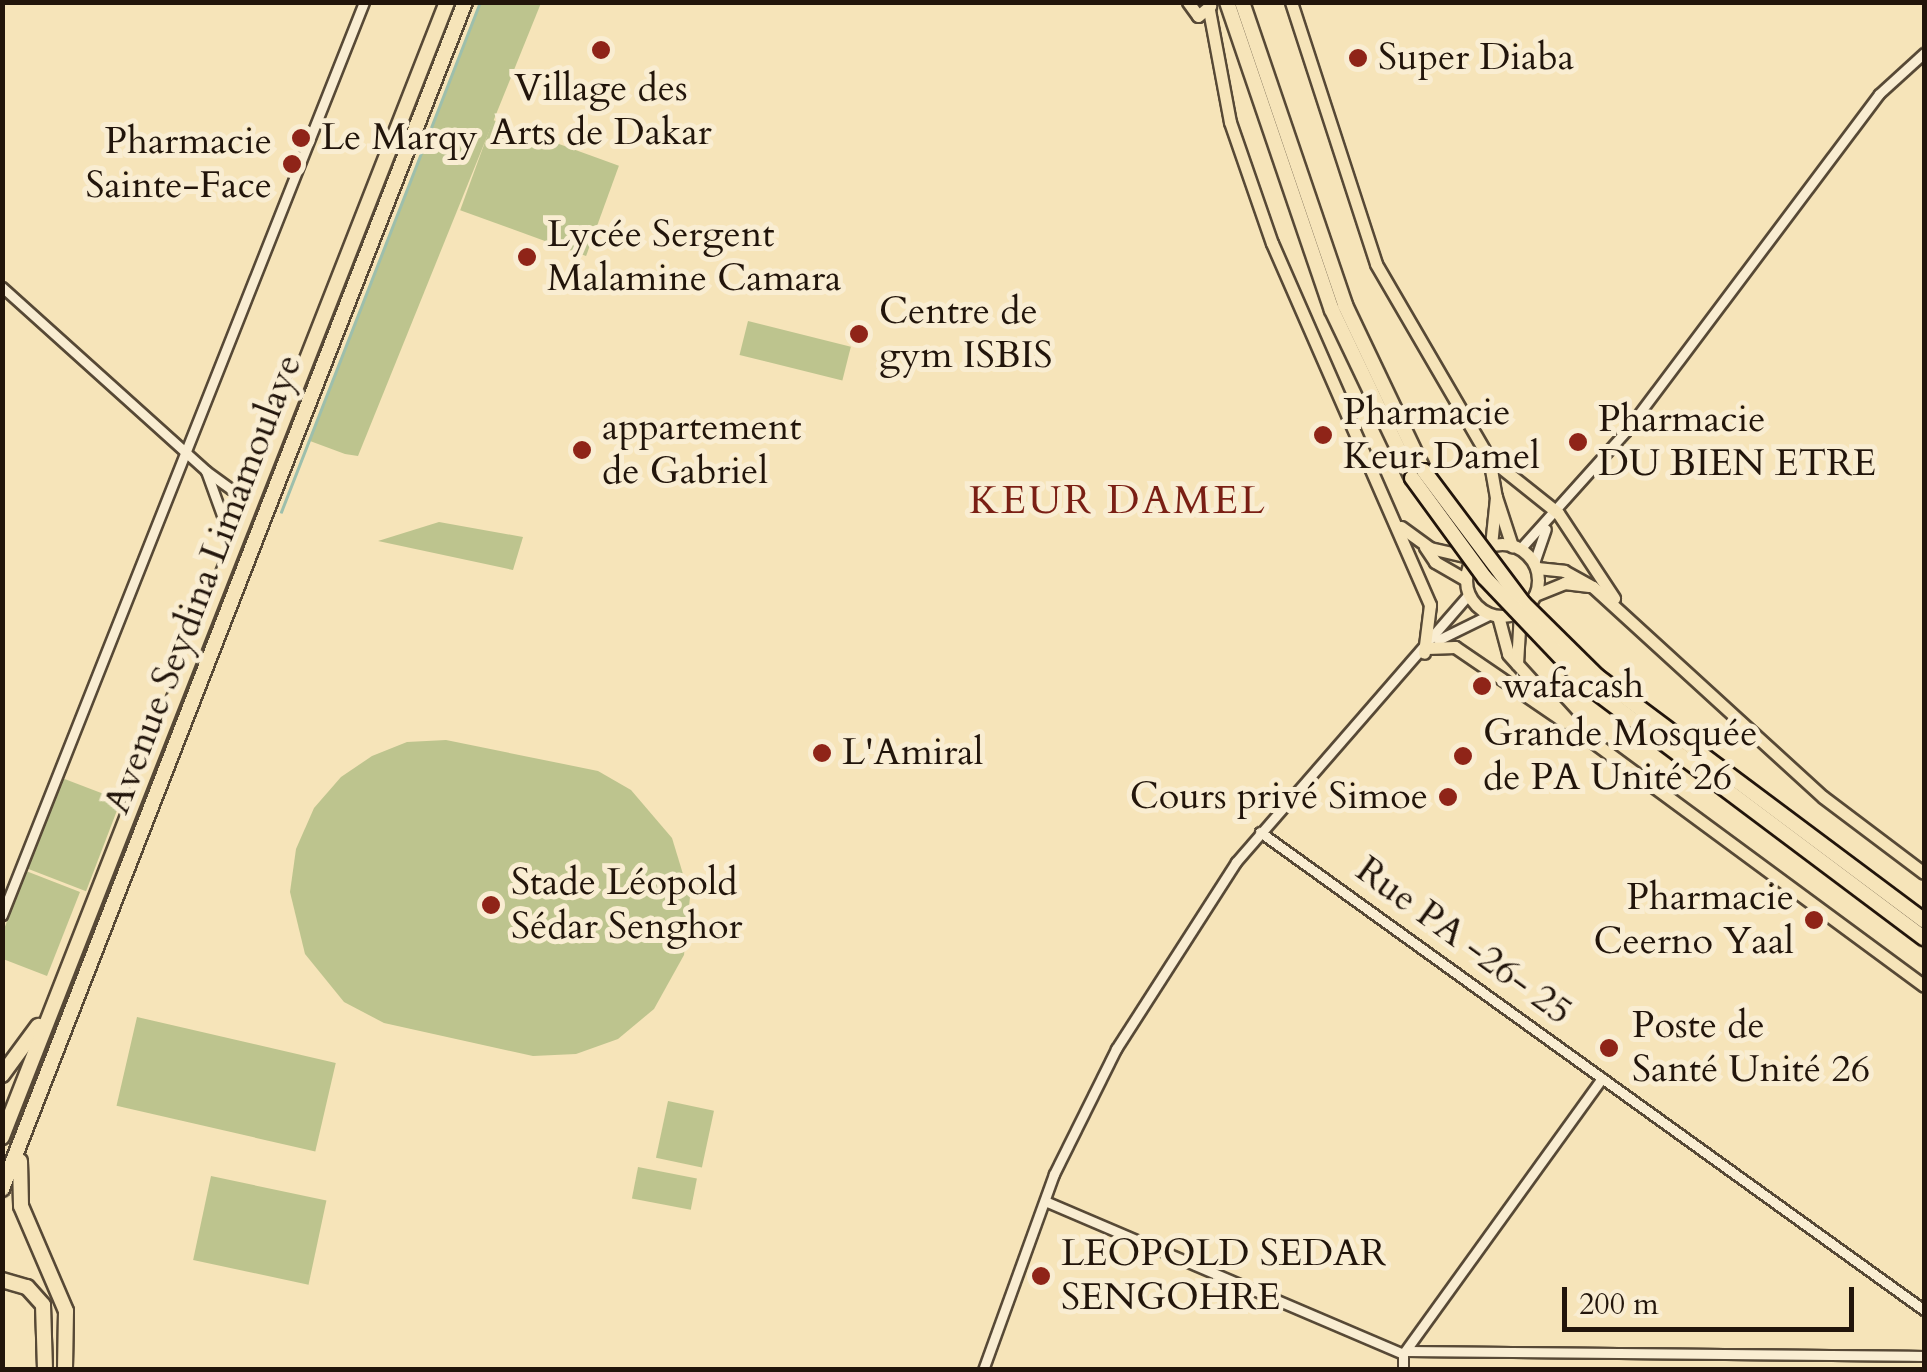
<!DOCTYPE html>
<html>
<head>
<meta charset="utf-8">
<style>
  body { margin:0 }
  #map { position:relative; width:1927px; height:1372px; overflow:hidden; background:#f6e4b9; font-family:Cardo,serif }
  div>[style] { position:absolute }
  .green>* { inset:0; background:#bdc48e; transform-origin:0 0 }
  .stream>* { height:2.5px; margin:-1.25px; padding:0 1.25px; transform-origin:1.25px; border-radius:1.25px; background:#9dbfac }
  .roads { filter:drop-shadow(2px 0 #574936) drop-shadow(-2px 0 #574936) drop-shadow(0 2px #574936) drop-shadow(0 -2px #574936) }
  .minor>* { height:9px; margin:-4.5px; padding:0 4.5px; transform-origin:4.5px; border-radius:4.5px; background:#f9edd2 }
  .major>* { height:11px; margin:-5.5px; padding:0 5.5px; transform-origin:5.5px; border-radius:5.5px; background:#f6e4b9 }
  .major>.ring { margin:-5.5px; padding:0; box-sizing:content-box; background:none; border:11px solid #f6e4b9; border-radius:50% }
  .highway>* { height:14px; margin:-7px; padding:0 7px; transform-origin:7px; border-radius:7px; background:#f6e4b9 }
  .bridges { filter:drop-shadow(2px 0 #22150b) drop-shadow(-2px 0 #22150b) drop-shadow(0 2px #22150b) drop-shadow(0 -2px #22150b) }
  .highway-bridge>* { height:14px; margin:-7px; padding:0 7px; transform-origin:7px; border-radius:7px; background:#f6e4b9 }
  .dots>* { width:28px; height:28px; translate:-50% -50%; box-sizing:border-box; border:5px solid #f9edd2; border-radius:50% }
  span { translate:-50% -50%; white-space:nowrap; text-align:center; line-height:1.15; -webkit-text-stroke:10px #f9edd2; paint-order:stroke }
  .poi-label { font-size:38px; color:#22150b }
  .left { translate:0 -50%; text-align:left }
  .right { translate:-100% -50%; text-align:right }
  .street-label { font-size:38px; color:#22150b }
  .neighbourhood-label { font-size:40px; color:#7a1f14; letter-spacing:2.5px }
  .frame { position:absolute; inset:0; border:5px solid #22150b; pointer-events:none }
  .scale { position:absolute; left:1562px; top:1287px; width:292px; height:45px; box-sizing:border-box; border:5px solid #22150b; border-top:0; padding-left:12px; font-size:30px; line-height:35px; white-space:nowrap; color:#22150b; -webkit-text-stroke:8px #f9edd2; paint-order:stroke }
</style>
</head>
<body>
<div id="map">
  <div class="green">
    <div style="clip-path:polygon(481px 3px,541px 3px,358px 456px,345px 454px,310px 441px)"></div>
    <div style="left:493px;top:120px;width:134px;height:96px;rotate:20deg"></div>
    <div style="left:748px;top:321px;width:106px;height:35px;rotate:14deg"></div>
    <div style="clip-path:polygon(439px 522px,523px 537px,513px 570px,378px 541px)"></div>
    <div style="clip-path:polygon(446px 740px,598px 771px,631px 790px,672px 838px,690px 897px,684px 955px,654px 1009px,618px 1039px,576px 1054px,533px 1056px,384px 1023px,344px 1002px,305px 954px,290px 892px,296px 849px,314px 808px,341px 777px,372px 756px,407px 742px)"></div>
    <div style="left:62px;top:778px;width:63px;height:97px;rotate:21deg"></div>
    <div style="clip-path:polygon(26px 871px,80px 892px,47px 976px,3px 959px,3px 932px)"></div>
    <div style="left:137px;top:1017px;width:204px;height:91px;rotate:13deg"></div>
    <div style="left:668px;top:1101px;width:47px;height:58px;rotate:12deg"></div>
    <div style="left:638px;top:1167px;width:60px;height:32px;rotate:11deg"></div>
    <div style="left:211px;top:1176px;width:118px;height:86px;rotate:12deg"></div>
  </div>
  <div class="stream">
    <div style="left:281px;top:512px;width:547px;rotate:-68.68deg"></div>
  </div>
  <div class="roads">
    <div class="minor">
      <div style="left:2px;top:287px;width:275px;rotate:42deg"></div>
      <div style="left:206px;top:471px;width:31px;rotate:36deg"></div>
      <div style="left:231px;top:489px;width:25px;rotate:-5deg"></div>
      <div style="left:206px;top:471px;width:77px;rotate:70.1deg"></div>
      <div style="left:1520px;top:549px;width:159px;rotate:-48.1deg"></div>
      <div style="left:1626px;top:431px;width:421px;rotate:-53.1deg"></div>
      <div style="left:1879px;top:94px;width:61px;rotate:-42.3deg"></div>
      <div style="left:1534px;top:563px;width:36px;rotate:-71deg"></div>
      <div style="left:1438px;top:640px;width:59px;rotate:-26.1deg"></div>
      <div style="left:1260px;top:832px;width:818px;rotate:35.75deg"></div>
      <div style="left:2px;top:915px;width:982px;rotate:-68.37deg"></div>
      <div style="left:1047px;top:1202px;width:387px;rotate:23.1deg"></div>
      <div style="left:1406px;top:1351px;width:518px;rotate:0.55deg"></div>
      <div style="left:983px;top:1370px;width:208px;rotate:-70.1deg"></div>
      <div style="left:1054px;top:1174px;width:140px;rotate:-63.6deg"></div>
      <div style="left:1116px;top:1049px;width:222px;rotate:-57.3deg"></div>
      <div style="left:1236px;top:862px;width:355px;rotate:-49deg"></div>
      <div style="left:1403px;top:1370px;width:16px;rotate:-90deg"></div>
      <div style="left:1403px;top:1354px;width:340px;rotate:-54.2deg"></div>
    </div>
    <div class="major">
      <div style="left:1188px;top:2px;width:17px;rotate:54deg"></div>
      <div style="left:1198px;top:16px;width:16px;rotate:-40deg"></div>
      <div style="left:1291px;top:2px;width:275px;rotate:72deg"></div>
      <div style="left:1376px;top:264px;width:225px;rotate:59.8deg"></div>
      <div style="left:1489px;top:458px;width:40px;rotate:80deg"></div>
      <div style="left:1496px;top:497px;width:48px;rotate:95.9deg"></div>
      <div style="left:1209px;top:10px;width:114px;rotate:79.4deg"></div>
      <div style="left:1230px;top:122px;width:128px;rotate:70.9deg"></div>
      <div style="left:1272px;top:243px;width:395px;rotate:66.4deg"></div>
      <div style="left:1430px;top:605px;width:48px;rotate:97.1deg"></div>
      <div style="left:1489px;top:458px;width:88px;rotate:38.6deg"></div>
      <div style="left:1558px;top:513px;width:102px;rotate:56.6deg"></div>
      <div style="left:1496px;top:497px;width:52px;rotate:71.9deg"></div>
      <div style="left:1401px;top:527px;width:36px;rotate:36deg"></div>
      <div style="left:1430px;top:548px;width:44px;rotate:13.1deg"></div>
      <div class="ring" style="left:1466px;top:544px;width:61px;height:61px"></div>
      <div style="left:1425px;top:547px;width:18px;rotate:56deg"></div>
      <div style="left:1435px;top:562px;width:36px;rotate:30deg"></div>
      <div style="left:1537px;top:568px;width:27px;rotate:6deg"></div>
      <div style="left:1564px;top:571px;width:33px;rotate:29deg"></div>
      <div style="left:1593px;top:587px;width:311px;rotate:42.4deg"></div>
      <div style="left:1823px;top:797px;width:126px;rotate:37deg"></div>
      <div style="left:1535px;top:595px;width:31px;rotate:-22deg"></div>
      <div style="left:1564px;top:583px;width:25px;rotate:7deg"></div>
      <div style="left:1498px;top:616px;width:39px;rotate:75deg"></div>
      <div style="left:1508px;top:654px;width:103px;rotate:47.8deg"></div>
      <div style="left:1577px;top:730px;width:431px;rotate:36.4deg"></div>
      <div style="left:1427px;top:648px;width:28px;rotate:-2deg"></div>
      <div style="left:1455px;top:647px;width:133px;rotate:34.3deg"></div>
      <div style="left:1517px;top:664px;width:52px;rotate:-86.7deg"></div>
    </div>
    <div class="highway">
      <div style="left:1227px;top:2px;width:325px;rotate:71.2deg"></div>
      <div style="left:1332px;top:310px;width:186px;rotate:64.5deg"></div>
      <div style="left:1242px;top:2px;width:320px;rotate:71.2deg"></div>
      <div style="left:1345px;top:305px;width:184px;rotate:64.6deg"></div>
      <div style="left:2px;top:1075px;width:61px;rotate:-53.7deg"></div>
      <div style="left:2px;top:1137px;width:1219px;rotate:-68.59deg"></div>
      <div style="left:20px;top:1161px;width:45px;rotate:88.7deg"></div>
      <div style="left:21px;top:1206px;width:114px;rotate:66.8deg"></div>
      <div style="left:66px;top:1311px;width:59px;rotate:91deg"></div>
      <div style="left:2px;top:1189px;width:1274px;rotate:-68.69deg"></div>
      <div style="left:2px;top:1280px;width:26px;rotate:16deg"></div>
      <div style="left:27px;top:1287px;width:24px;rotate:48deg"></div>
      <div style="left:43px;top:1305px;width:65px;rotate:88.2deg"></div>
    </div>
  </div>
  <div class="bridges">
    <div class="highway-bridge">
      <div style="left:1424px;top:471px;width:166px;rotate:53.1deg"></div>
      <div style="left:1524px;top:604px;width:103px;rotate:44.6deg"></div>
      <div style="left:1597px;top:676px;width:409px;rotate:36.8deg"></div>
      <div style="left:1412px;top:478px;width:124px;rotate:53.9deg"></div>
      <div style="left:1485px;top:578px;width:149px;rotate:46.4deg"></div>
      <div style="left:1588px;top:686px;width:420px;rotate:36.9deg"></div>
    </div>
  </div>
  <div class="dots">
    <div style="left:601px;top:50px;background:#8f2418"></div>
    <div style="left:1358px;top:58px;background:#8f2418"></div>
    <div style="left:301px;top:138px;background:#8f2418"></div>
    <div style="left:292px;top:164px;background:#8f2418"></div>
    <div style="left:527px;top:257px;background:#8f2418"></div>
    <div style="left:859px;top:334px;background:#8f2418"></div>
    <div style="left:1323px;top:435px;background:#8f2418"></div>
    <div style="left:1578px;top:442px;background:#8f2418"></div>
    <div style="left:582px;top:450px;background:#8f2418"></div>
    <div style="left:1482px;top:686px;background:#8f2418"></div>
    <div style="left:822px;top:753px;background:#8f2418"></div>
    <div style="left:1463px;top:756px;background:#8f2418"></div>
    <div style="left:1448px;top:797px;background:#8f2418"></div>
    <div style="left:491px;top:905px;background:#8f2418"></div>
    <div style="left:1814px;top:920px;background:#8f2418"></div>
    <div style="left:1609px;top:1048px;background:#8f2418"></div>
    <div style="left:1041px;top:1276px;background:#8f2418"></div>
  </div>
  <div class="poi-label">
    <span class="left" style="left:1378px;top:58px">Super Diaba</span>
    <span style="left:601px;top:111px">Village des<br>Arts de Dakar</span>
    <span class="left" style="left:321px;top:138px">Le Marqy</span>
    <span class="right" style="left:272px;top:164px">Pharmacie<br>Sainte-Face</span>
    <span class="left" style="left:547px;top:257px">Lycée Sergent<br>Malamine Camara</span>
    <span class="left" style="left:879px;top:334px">Centre de<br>gym ISBIS</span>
    <span class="left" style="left:1343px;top:435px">Pharmacie<br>Keur Damel</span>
    <span class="left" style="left:1598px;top:442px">Pharmacie<br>DU BIEN ETRE</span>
    <span class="left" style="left:602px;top:450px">appartement<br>de Gabriel</span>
    <span class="left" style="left:1502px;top:686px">wafacash</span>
    <span class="left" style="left:1483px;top:756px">Grande Mosquée<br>de PA Unité 26</span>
    <span class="left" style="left:842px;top:753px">L'Amiral</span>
    <span class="right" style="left:1428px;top:797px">Cours privé Simoe</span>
    <span class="left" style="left:511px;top:905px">Stade Léopold<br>Sédar Senghor</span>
    <span class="right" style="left:1794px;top:920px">Pharmacie<br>Ceerno Yaal</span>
    <span class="left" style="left:1632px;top:1048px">Poste de<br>Santé Unité 26</span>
    <span class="left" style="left:1061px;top:1276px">LEOPOLD SEDAR<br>SENGOHRE</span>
  </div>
  <div class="street-label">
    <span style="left:203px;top:584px;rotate:-69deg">Avenue Seydina Limamoulaye</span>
    <span style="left:1464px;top:941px;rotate:36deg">Rue PA -26- 25</span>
  </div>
  <div class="neighbourhood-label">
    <span style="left:1118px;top:501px">KEUR DAMEL</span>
  </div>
  <div class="frame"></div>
  <div class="scale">200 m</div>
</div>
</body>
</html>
